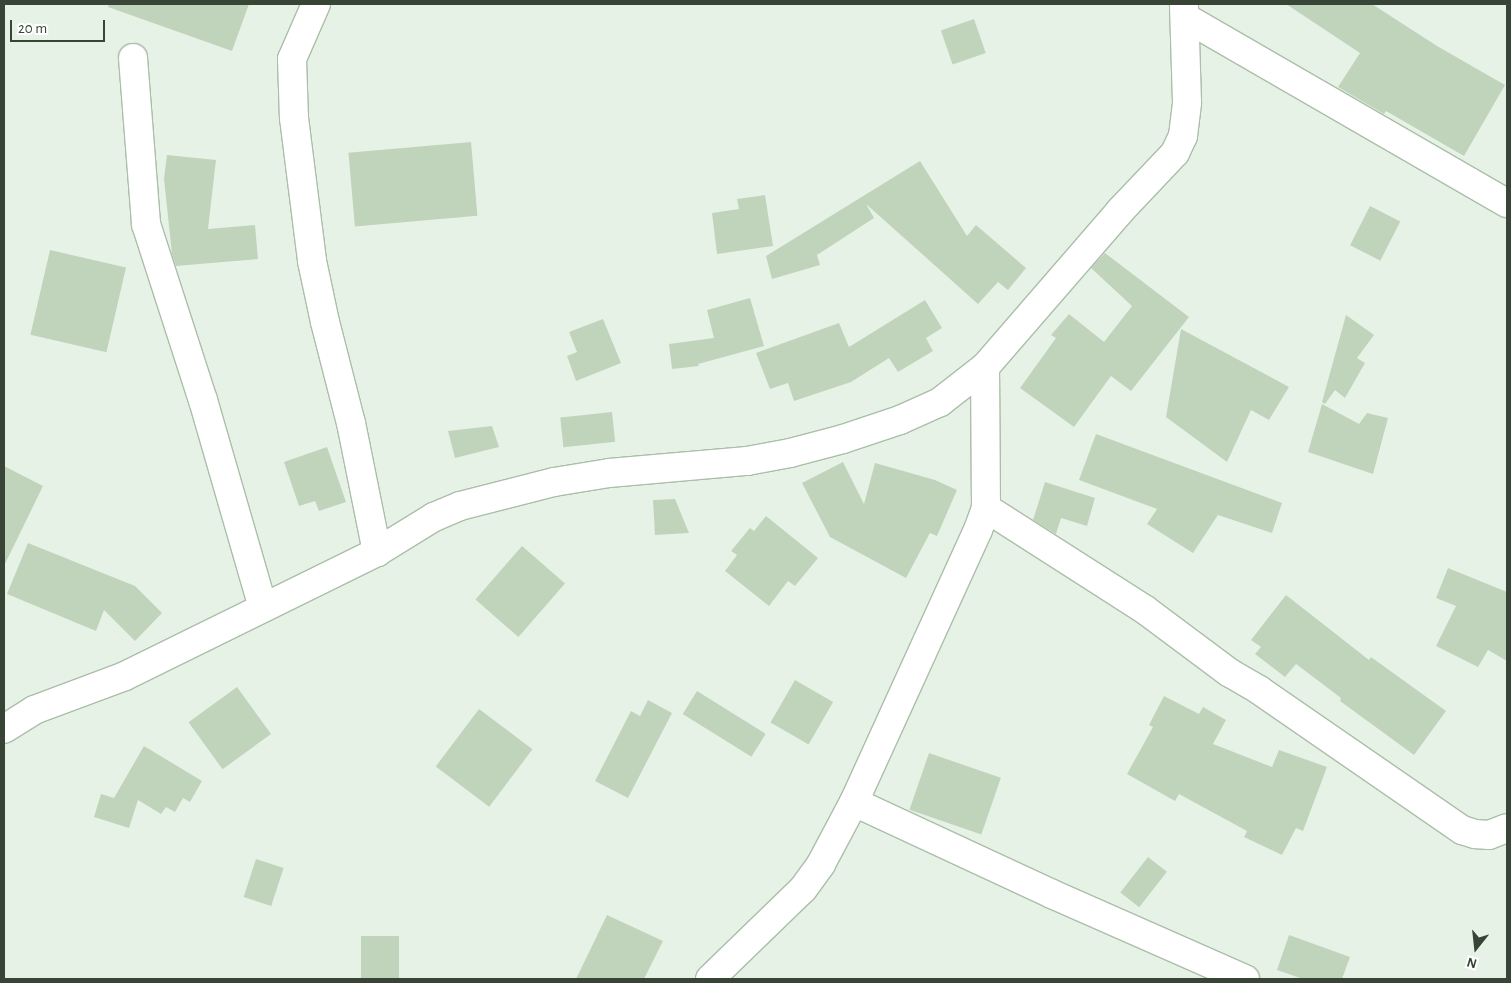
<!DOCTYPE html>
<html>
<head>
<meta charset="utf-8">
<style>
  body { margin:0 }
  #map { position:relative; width:1511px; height:983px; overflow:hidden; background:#e7f2e7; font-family:"Alegreya Sans",sans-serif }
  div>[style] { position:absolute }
  .building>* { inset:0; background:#c0d4bc; transform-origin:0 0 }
  .roads { filter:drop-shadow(1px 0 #abbea9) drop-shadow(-1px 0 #abbea9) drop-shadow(0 1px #abbea9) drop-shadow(0 -1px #abbea9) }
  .minor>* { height:28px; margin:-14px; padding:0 14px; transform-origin:14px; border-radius:14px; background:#fff }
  span { translate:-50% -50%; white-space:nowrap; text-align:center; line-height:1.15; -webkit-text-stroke:4px #fff; paint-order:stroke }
  .frame { position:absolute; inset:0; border:5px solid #384536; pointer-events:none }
  .north { position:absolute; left:1451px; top:923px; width:50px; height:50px; -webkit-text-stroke:4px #fff; paint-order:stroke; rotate:196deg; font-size:14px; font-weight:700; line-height:20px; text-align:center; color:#384536 }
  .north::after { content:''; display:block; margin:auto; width:18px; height:22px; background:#384536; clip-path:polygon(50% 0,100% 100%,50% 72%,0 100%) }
  .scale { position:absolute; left:10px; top:20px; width:95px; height:22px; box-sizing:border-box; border:2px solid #384536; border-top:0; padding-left:6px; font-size:15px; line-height:18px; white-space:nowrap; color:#384536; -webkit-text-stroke:4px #fff; paint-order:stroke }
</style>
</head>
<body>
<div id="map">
  <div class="building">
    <div style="clip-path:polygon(109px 4px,249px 4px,232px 51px,108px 7px)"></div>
    <div style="clip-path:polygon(1286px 4px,1372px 4px,1437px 46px,1505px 85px,1464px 156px,1386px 111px,1384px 114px,1338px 87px,1360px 53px)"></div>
    <div style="left:974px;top:19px;width:36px;height:35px;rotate:71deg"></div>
    <div style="left:471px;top:142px;width:74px;height:123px;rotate:85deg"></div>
    <div style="clip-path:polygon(167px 155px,216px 160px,208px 229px,255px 225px,258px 259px,176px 266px,172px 254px,164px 179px)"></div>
    <div style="clip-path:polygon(920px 161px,967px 236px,976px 225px,1026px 268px,1008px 290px,998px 282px,978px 304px,866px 204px,874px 218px,817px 255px,820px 265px,772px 279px,766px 256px)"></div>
    <div style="clip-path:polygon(765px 195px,773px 246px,717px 254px,712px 213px,739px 209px,737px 199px)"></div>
    <div style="left:1370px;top:206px;width:34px;height:44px;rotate:27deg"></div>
    <div style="left:50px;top:250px;width:78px;height:87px;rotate:13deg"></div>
    <div style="clip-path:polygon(1105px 253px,1189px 317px,1131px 391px,1111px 376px,1074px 427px,1020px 388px,1056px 338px,1051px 335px,1069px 314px,1104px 342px,1132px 306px,1091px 268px)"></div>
    <div style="clip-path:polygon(750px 298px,764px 346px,698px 364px,699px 366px,672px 369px,669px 344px,714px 338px,707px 310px)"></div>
    <div style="clip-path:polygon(925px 300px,942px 328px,926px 338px,933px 351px,898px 372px,889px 358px,851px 382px,794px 401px,788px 383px,770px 389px,756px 353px,839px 323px,849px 347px)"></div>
    <div style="clip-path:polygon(1346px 315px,1374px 335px,1357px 358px,1365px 363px,1345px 398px,1335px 390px,1325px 404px,1322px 402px)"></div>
    <div style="clip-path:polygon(603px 319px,621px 363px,576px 381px,567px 356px,577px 352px,569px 332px)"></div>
    <div style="clip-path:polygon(1181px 329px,1289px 387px,1269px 420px,1251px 410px,1227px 462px,1166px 417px)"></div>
    <div style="clip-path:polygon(1322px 404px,1359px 424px,1367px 413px,1388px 418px,1373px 474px,1308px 452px)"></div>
    <div style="left:612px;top:412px;width:30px;height:52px;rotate:84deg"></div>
    <div style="clip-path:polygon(492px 426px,499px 447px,455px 458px,448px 431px)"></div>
    <div style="clip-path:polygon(1096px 434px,1282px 503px,1272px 533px,1218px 515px,1193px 553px,1147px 524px,1157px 509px,1079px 480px)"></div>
    <div style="clip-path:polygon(327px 447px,346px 502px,319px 511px,315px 501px,299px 506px,284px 462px)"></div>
    <div style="clip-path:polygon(843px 462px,864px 504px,875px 463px,935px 480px,957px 490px,937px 536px,930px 533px,906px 578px,830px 537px,802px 483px)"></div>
    <div style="clip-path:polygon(4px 466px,43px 486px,4px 566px)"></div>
    <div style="clip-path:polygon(1045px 482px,1095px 498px,1087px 526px,1061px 518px,1056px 534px,1033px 520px)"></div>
    <div style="clip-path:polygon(675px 499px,689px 533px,655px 535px,653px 500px)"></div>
    <div style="clip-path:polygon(766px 516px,818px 558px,795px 586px,788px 581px,769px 606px,725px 571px,737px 555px,731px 551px,750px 528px,754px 531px)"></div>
    <div style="clip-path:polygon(28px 543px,135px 586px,162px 613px,135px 641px,104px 610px,96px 631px,7px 594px)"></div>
    <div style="left:522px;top:546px;width:57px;height:71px;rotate:41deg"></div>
    <div style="clip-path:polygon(1448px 568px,1507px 592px,1507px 661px,1488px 650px,1478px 667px,1436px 646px,1456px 606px,1436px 598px)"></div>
    <div style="clip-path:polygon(1286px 595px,1369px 660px,1371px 657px,1446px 711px,1414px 755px,1340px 701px,1341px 698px,1296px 664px,1285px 677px,1255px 654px,1261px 647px,1251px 640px)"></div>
    <div style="left:795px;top:680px;width:44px;height:49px;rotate:30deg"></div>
    <div style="left:237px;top:687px;width:58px;height:60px;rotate:54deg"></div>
    <div style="left:697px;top:691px;width:81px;height:27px;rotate:32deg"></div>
    <div style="clip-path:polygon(1164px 696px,1199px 714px,1203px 707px,1226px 720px,1213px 744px,1272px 767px,1279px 750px,1327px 767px,1303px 831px,1296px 828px,1282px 855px,1244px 837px,1247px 831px,1179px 794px,1175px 801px,1127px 774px,1153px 727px,1149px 725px)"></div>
    <div style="clip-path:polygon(648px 700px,672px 713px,628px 798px,595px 781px,631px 711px,640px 716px)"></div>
    <div style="left:479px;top:709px;width:67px;height:72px;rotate:37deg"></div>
    <div style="clip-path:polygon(144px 746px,202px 781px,190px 802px,183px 798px,175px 812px,166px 807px,161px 814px,138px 800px,129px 828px,94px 817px,101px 794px,114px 798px)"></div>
    <div style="left:929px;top:753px;width:76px;height:60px;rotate:19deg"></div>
    <div style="left:1148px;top:857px;width:24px;height:45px;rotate:38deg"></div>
    <div style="left:256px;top:859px;width:29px;height:40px;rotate:18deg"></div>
    <div style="clip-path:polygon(607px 915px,663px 941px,644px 979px,576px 979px)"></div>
    <div style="clip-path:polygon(1289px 935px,1350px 957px,1342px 979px,1303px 979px,1277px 970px)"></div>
    <div style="left:361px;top:936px;width:38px;height:43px"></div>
  </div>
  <div class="roads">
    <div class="minor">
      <div style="left:316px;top:4px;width:60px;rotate:113.6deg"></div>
      <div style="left:292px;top:59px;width:59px;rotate:88.1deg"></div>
      <div style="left:294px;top:118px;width:144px;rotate:82.8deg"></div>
      <div style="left:312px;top:261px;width:62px;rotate:78deg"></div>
      <div style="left:325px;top:322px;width:104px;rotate:75.6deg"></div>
      <div style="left:351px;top:423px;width:132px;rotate:78.6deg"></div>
      <div style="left:1186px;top:18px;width:370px;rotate:30deg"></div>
      <div style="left:133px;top:58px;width:167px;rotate:85.5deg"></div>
      <div style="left:146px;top:224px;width:185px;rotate:72.1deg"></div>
      <div style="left:203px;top:400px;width:216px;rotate:73.9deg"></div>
      <div style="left:986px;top:508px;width:188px;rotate:32.6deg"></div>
      <div style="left:1144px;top:609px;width:107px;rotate:36.7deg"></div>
      <div style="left:1230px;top:673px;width:34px;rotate:30deg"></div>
      <div style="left:1259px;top:690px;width:247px;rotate:34.6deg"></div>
      <div style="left:1462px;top:830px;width:14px;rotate:17deg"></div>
      <div style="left:1475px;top:834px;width:14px;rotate:4deg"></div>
      <div style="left:1489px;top:835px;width:19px;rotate:-21deg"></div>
      <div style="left:4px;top:729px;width:36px;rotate:-32deg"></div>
      <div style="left:34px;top:710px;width:97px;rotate:-20.5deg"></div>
      <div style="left:125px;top:676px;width:281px;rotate:-26.2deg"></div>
      <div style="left:377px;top:552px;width:67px;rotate:-31.6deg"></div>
      <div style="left:434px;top:517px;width:28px;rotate:-23deg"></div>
      <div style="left:460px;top:506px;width:97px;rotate:-14.3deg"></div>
      <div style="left:554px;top:482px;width:56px;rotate:-9.3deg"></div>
      <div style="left:609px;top:473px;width:139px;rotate:-5deg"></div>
      <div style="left:747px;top:461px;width:44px;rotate:-10.5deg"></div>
      <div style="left:790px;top:453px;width:55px;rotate:-14.8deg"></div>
      <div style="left:843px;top:439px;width:60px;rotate:-18.4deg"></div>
      <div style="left:900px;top:420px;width:44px;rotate:-24.2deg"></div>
      <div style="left:940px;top:402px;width:57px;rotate:-37.9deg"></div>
      <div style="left:985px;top:367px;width:206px;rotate:-49.1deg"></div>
      <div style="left:1120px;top:211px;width:80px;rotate:-46.5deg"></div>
      <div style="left:1175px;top:153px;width:19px;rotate:-65deg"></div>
      <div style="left:1183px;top:136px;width:34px;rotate:-83deg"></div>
      <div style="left:1187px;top:102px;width:98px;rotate:-91.8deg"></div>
      <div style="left:854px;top:802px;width:218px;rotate:24.9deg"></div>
      <div style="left:1052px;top:894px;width:211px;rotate:23.8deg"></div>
      <div style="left:710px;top:979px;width:129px;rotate:-44.1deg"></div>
      <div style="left:803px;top:889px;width:31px;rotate:-54deg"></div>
      <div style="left:821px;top:864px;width:70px;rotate:-62deg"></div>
      <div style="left:854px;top:802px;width:299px;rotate:-65.5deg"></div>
      <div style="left:978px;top:530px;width:23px;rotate:-70deg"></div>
      <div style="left:986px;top:508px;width:141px;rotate:-90.4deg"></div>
    </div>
  </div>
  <div class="frame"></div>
  <div class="north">N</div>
  <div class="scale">20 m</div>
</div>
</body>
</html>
